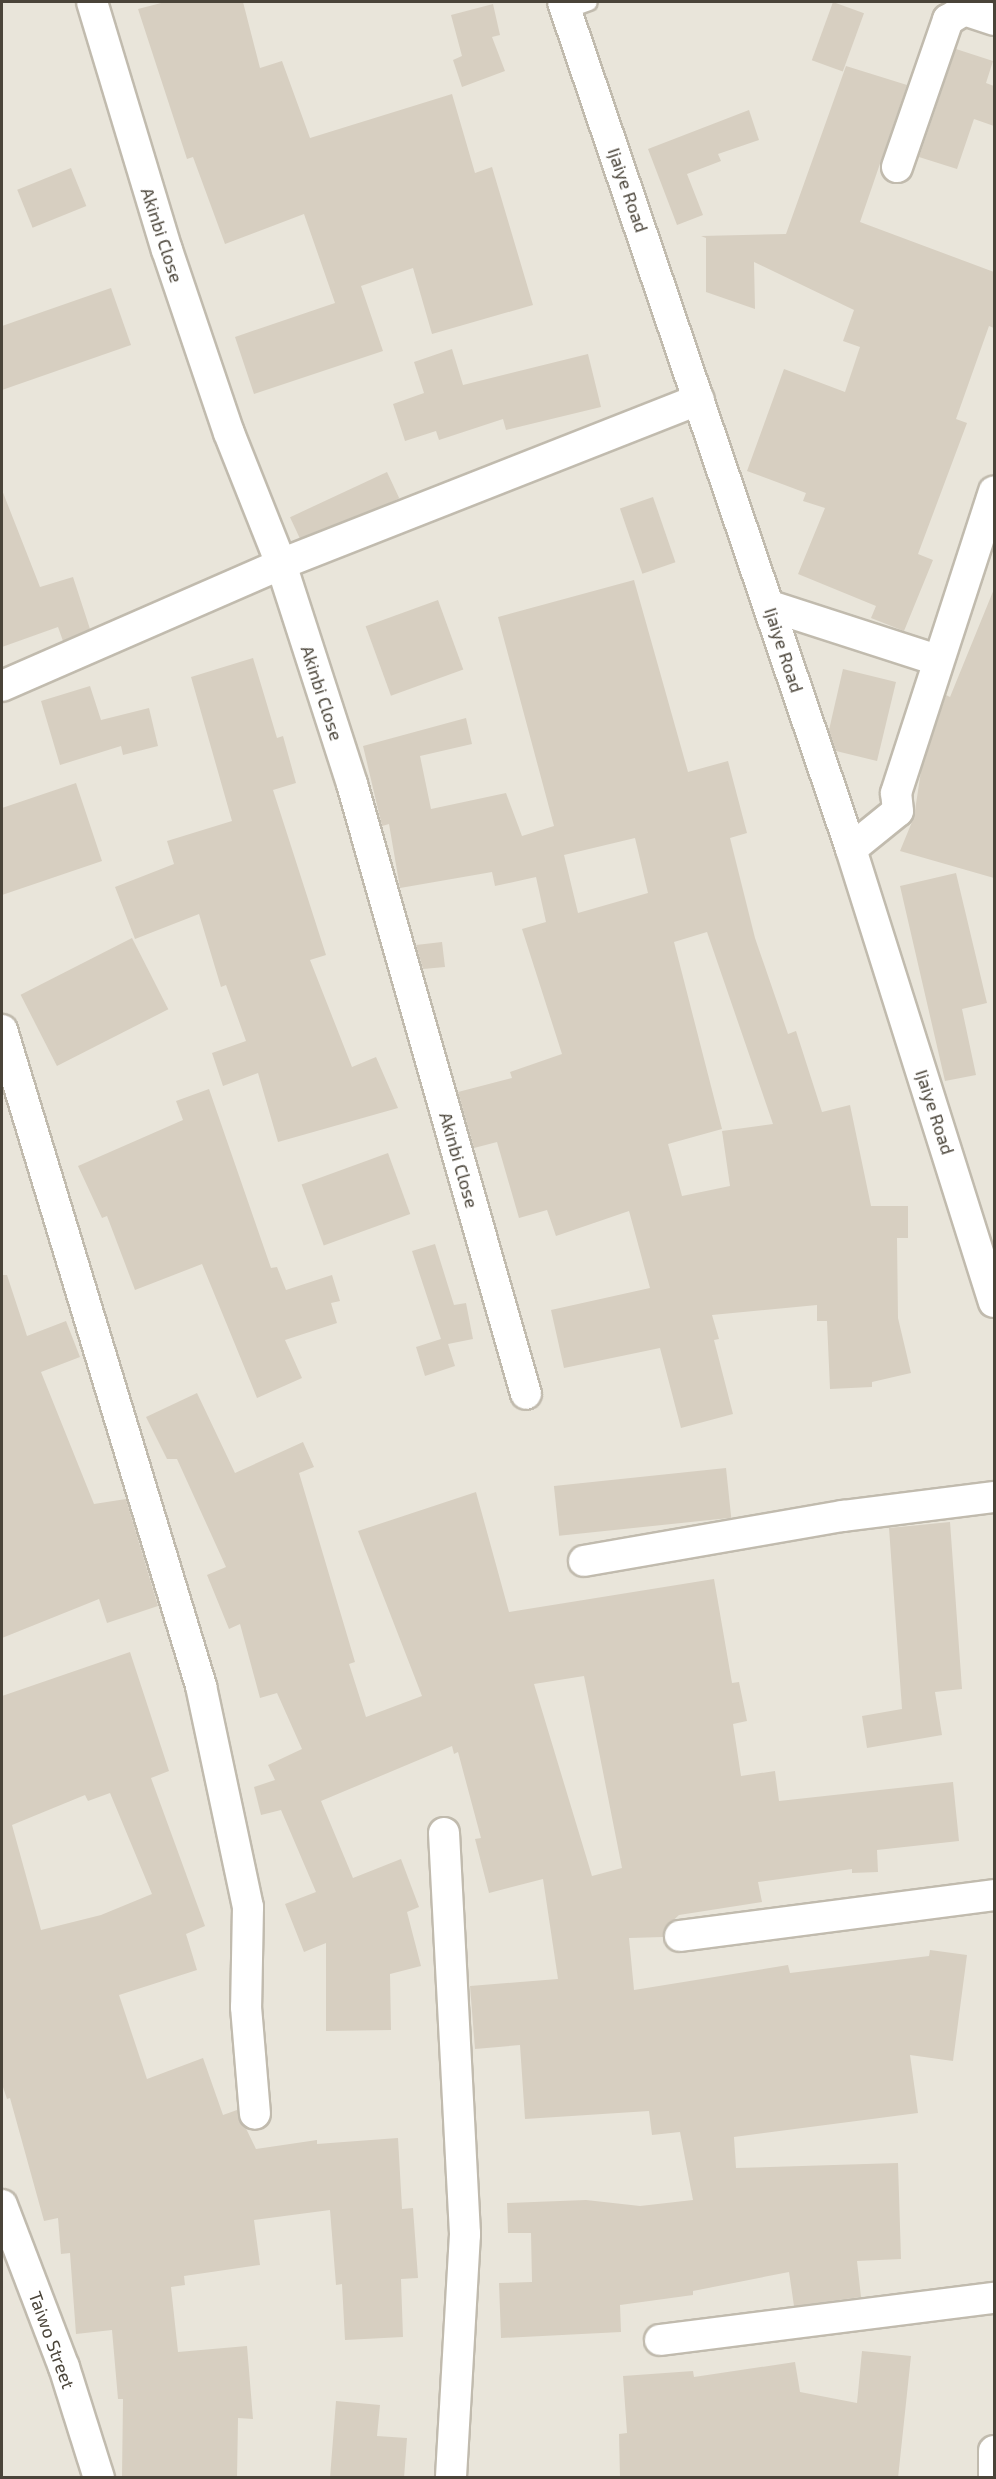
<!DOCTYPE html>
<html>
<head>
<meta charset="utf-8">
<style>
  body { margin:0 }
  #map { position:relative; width:996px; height:2479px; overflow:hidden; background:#f5f3ec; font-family:"Exo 2",sans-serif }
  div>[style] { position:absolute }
  .residential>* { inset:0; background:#e9e5da; transform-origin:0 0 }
  .building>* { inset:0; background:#d7cfc1; transform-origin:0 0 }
  .roads { filter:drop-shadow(2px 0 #c1bbae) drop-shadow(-2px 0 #c1bbae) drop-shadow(0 2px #c1bbae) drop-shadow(0 -2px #c1bbae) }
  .service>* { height:15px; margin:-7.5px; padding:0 7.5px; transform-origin:7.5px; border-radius:7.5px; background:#fff }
  .minor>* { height:30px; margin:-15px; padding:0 15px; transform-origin:15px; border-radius:15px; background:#fff }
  span { translate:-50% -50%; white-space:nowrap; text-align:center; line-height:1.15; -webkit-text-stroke:5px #fff; paint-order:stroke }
  .street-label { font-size:18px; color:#4a4439 }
  .frame { position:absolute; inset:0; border:3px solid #4a4439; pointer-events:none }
</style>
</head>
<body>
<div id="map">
  <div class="residential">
    <div style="left:2px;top:2px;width:992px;height:2475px"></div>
  </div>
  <div class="building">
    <div style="clip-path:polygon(165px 2px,243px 2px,260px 68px,282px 61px,310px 138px,452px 94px,475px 173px,492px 167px,533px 305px,432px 334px,413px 268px,361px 286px,383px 351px,254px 394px,235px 337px,335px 303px,304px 214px,225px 244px,193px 157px,187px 159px,138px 9px)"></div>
    <div style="left:833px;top:2px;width:33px;height:62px;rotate:20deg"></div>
    <div style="clip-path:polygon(493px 4px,500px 35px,492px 37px,505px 71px,462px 87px,453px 60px,462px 56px,451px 15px)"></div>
    <div style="clip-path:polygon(956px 49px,993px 61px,986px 83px,994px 86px,994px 126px,974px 119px,957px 169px,919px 157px)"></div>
    <div style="clip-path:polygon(846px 66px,907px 85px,860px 222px,994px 272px,994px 328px,989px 326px,956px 419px,967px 423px,918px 554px,933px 560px,904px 631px,871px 618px,876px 606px,798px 574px,825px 508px,803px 501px,806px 493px,747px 471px,784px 369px,845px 392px,860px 347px,843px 341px,854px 310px,754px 262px,755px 309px,706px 292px,706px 238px,701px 236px,786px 234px)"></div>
    <div style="clip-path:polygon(749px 110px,759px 140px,718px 154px,721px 161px,687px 174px,703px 215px,677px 225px,648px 149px)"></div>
    <div style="left:71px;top:168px;width:41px;height:58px;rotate:68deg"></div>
    <div style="clip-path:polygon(111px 288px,131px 345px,2px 390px,2px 326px)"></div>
    <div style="clip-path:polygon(452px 349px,463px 385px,588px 354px,601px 407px,506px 430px,503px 419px,439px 440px,436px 431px,405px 441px,393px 404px,424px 393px,414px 362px)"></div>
    <div style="left:387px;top:472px;width:29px;height:107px;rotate:65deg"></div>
    <div style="clip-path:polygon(2px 490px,40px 587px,73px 577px,90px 629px,63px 641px,58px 627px,2px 647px)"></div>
    <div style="left:653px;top:497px;width:69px;height:35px;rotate:71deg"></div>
    <div style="clip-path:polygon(evenodd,634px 580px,688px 772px,728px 761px,747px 833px,730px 838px,755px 938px,788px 1034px,796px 1031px,822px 1112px,850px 1105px,871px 1206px,908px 1206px,908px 1238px,897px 1238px,898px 1318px,911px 1373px,872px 1382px,872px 1387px,830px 1389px,827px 1321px,817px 1321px,817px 1305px,712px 1315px,719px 1339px,714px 1340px,733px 1414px,681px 1428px,660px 1348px,564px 1368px,551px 1310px,650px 1288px,629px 1211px,556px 1236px,547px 1210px,519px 1218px,497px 1142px,474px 1148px,458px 1092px,512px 1078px,510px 1072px,562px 1054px,522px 929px,546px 922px,536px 877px,495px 886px,492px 872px,400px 888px,389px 824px,382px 826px,363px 746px,466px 718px,472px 744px,420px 756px,431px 809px,506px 793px,522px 836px,554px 826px,498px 617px,634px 580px,635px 838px,648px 893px,578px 913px,564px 855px,635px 838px,634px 580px,707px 932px,773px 1124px,722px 1131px,730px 1186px,682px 1196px,668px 1144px,722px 1129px,674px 942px,707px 932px)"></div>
    <div style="clip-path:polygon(994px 589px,994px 878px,900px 851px,914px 817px,921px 771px,946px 695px,950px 697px)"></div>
    <div style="left:438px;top:600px;width:74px;height:77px;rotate:70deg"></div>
    <div style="clip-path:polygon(253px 658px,277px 738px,283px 736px,296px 783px,273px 790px,326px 955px,310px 960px,352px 1067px,376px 1057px,398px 1108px,278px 1142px,258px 1073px,223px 1086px,212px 1053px,246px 1041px,226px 985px,221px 987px,199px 914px,135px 939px,115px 887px,174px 864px,167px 841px,232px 821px,191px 677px)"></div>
    <div style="clip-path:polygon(843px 669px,896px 682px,877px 761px,836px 751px,829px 730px)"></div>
    <div style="clip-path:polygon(90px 686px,101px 720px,149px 708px,158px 746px,123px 755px,121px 746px,60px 765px,41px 701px)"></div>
    <div style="clip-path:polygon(76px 783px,102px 861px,2px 895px,2px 808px)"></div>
    <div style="clip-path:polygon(956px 873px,987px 1003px,962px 1009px,976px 1075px,945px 1081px,900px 886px)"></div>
    <div style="left:132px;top:938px;width:80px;height:125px;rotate:63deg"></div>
    <div style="clip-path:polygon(442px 942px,445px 967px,423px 969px,416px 945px)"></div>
    <div style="clip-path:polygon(209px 1089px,271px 1268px,277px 1267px,286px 1290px,332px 1275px,340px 1301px,331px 1303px,337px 1323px,285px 1340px,302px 1378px,257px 1398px,202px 1264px,135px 1290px,107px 1216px,102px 1218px,78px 1166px,183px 1120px,176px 1101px)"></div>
    <div style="left:388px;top:1153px;width:65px;height:92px;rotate:70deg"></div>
    <div style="clip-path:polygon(435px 1244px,454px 1305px,466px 1303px,473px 1339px,448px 1344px,455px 1366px,425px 1376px,416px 1347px,441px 1339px,412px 1251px)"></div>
    <div style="clip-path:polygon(2px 1275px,7px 1275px,27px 1336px,66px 1321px,80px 1357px,41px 1372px,94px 1504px,126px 1499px,158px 1606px,107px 1623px,99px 1599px,2px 1638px)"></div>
    <div style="clip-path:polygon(evenodd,197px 1393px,235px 1473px,303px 1442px,314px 1467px,299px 1473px,355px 1662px,349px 1664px,366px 1717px,422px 1696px,358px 1531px,476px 1492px,509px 1612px,714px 1579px,732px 1683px,739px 1682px,747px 1721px,733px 1724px,741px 1776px,775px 1771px,779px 1801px,953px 1782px,959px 1841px,877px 1850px,878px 1872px,852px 1873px,852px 1869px,758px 1882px,762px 1902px,679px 1915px,664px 1929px,663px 1937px,629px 1938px,634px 1990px,788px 1965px,790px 1973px,929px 1956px,930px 1950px,967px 1955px,953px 2061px,910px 2055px,918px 2113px,734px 2137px,736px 2168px,898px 2163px,901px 2259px,857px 2261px,861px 2297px,794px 2306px,789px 2272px,693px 2291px,693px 2295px,620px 2305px,621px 2332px,501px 2338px,499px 2283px,532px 2282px,531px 2233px,508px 2233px,507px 2203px,586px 2200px,640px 2206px,693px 2200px,680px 2132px,652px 2135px,649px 2111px,525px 2119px,520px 2045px,475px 2049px,470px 1986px,558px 1979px,543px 1879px,489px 1893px,475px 1839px,481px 1838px,458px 1752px,454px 1754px,452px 1746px,321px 1801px,353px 1878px,401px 1859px,419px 1907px,407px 1912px,421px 1966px,390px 1974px,391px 2030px,326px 2031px,326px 1943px,304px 1952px,285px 1904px,316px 1892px,281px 1810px,261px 1815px,254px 1787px,275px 1780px,268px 1765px,302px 1749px,277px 1693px,260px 1698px,240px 1624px,229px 1629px,207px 1575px,226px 1567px,177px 1459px,167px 1459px,146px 1417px,197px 1393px,584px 1676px,622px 1868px,592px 1876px,534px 1684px,584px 1676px)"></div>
    <div style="left:726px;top:1468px;width:50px;height:173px;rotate:84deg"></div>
    <div style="clip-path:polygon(950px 1522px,962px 1689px,935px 1692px,942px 1735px,867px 1748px,862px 1716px,902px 1709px,889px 1528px)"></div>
    <div style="clip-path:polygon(evenodd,130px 1652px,169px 1771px,151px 1778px,205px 1926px,186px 1934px,197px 1970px,119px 1995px,147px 2079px,203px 2058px,223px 2115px,237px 2110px,256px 2149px,317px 2140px,317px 2144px,398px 2138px,402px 2209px,413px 2208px,418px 2278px,401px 2279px,403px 2337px,345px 2340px,342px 2284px,336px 2285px,330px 2210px,254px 2220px,260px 2265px,184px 2276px,185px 2285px,171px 2287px,178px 2352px,247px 2346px,253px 2419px,238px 2418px,237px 2478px,122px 2477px,123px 2399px,118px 2399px,112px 2330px,76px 2334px,70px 2253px,61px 2254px,58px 2218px,44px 2221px,10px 2098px,7px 2099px,2px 2084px,2px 1696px,130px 1652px,110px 1793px,152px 1894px,101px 1915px,41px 1930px,12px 1825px,85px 1795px,88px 1801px,110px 1793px)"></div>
    <div style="clip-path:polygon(862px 2351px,911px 2356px,898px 2478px,620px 2478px,619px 2434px,627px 2433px,623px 2376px,693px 2371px,694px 2377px,795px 2362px,800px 2392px,857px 2403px)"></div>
    <div style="clip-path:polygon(336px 2401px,380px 2405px,377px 2436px,407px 2438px,404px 2478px,330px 2478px)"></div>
  </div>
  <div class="roads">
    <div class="service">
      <div style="left:567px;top:10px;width:23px;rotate:-20deg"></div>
    </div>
    <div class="minor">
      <div style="left:92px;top:2px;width:259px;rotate:73.2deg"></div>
      <div style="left:167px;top:250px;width:193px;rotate:71.3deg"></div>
      <div style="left:229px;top:433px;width:141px;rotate:68.3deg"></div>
      <div style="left:281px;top:564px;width:231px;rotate:72.1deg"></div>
      <div style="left:352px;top:784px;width:634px;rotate:74.08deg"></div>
      <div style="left:563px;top:2px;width:895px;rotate:71.22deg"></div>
      <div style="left:851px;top:849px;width:475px;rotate:72.5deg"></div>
      <div style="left:897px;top:167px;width:156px;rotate:-70.9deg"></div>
      <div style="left:948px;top:20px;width:19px;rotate:-32deg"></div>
      <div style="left:964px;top:10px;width:32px;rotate:18deg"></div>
      <div style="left:770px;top:606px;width:176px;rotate:17.9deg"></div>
      <div style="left:2px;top:686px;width:305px;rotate:-23.6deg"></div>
      <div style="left:281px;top:564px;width:449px;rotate:-21.5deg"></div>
      <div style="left:851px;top:849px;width:60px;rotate:-39deg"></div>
      <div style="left:898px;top:811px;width:18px;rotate:-96deg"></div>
      <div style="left:896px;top:793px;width:317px;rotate:-72deg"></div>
      <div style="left:2px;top:1030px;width:686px;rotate:73.12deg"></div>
      <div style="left:201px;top:1686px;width:226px;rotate:78deg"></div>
      <div style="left:248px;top:1907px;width:100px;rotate:91.1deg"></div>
      <div style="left:246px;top:2007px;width:107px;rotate:85.2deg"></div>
      <div style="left:584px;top:1561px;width:263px;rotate:-9.9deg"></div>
      <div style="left:843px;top:1516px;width:152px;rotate:-7.2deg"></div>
      <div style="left:444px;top:1833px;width:402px;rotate:87deg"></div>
      <div style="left:465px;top:2234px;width:244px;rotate:93.3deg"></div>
      <div style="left:680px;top:1936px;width:317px;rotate:-7.4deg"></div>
      <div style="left:2px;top:2205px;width:173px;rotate:69.1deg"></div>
      <div style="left:64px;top:2367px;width:116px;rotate:72.5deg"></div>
      <div style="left:660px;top:2340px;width:337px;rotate:-7.2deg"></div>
      <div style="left:994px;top:2478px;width:27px;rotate:-90deg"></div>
    </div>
  </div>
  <div class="street-label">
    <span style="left:628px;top:190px;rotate:71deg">Ijaiye Road</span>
    <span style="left:162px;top:235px;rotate:72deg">Akinbi Close</span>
    <span style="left:784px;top:650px;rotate:72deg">Ijaiye Road</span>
    <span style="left:322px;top:693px;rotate:72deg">Akinbi Close</span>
    <span style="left:935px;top:1112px;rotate:72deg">Ijaiye Road</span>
    <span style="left:459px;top:1160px;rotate:74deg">Akinbi Close</span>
    <span style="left:52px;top:2340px;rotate:70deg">Taiwo Street</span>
  </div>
  <div class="frame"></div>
</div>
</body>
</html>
